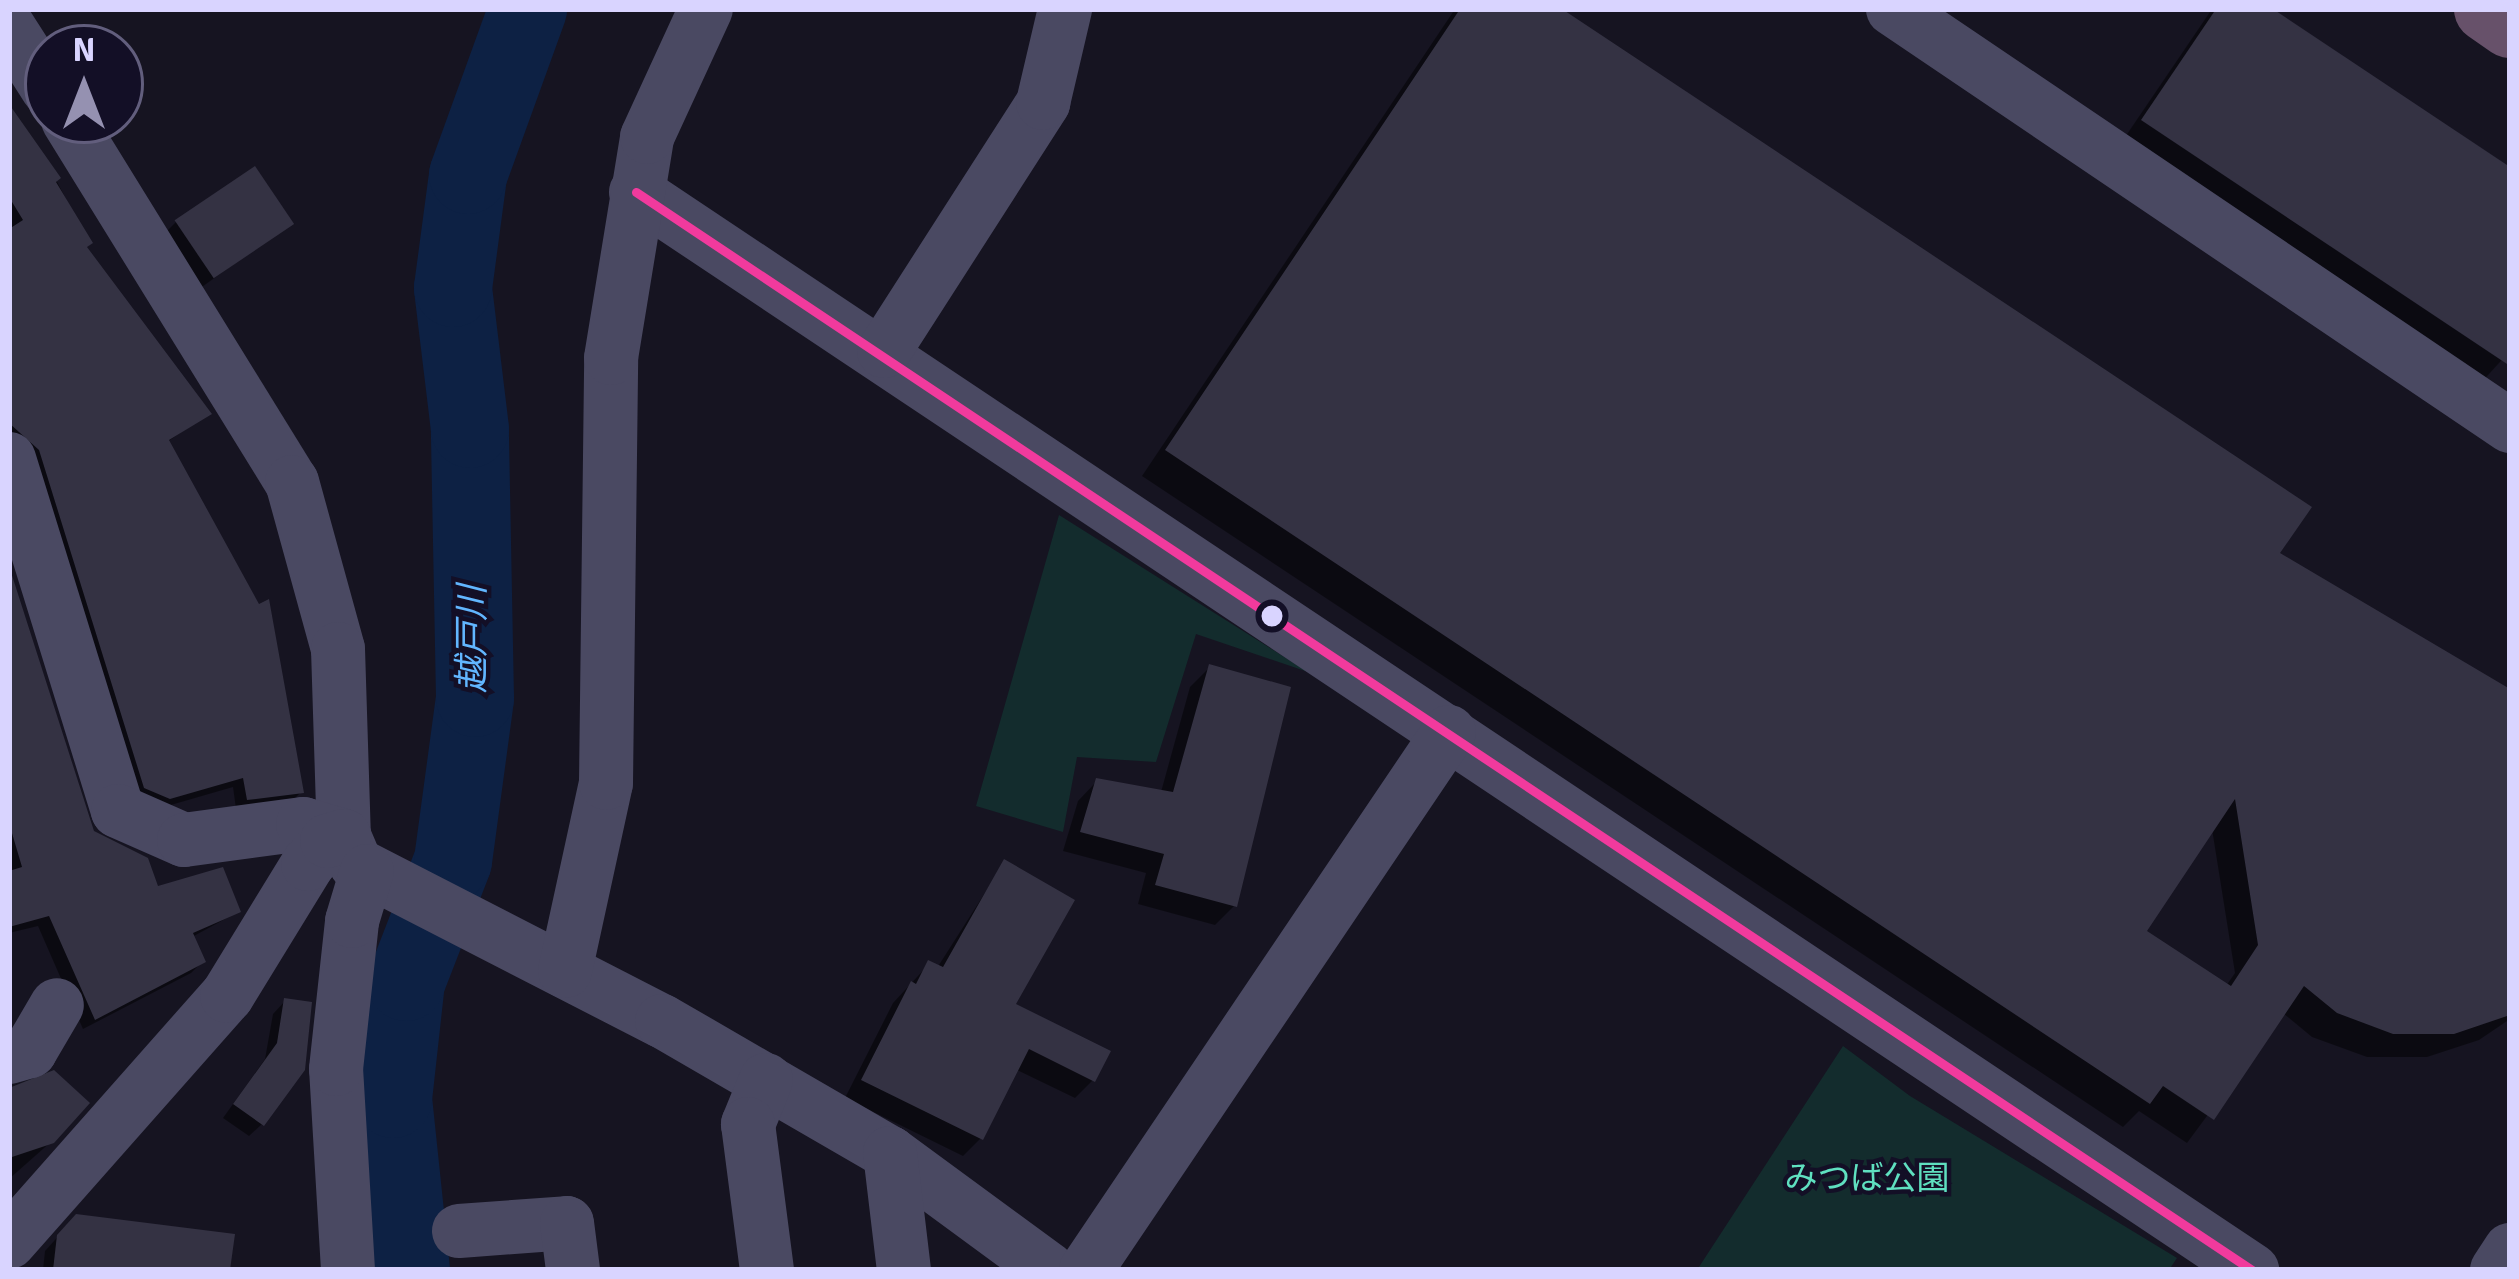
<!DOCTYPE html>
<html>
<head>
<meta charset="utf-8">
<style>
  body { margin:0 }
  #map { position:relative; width:2519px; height:1279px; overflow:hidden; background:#161421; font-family:Signika,"Noto Sans JP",sans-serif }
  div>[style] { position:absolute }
  .green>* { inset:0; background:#132c2d }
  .shadow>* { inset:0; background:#0007 }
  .river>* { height:78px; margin:-39px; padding:0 39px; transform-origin:39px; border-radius:39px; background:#0d2144 }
  .building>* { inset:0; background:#343243; transform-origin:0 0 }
  .minor>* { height:54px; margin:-27px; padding:0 27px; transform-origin:27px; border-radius:27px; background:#4a4962 }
  .highway>* { height:66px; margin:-33px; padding:0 33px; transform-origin:33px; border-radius:33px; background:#67516a }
  .bus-1>* { height:9px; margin:-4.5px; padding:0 4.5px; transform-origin:4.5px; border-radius:4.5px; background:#f13a9d }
  .dots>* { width:33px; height:33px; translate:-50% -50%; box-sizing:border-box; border:6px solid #130f26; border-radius:50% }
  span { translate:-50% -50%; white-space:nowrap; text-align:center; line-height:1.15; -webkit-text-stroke:9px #130f26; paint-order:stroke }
  .park-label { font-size:33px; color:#5fe0c0 }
  .water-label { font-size:36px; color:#62b6ff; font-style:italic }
  .frame { position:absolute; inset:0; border:12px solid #d9d4ff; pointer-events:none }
  .north { position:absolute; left:24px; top:24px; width:120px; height:120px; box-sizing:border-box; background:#130f26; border:3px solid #625e7d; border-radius:50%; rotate:0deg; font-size:33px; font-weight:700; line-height:48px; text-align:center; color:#d9d4ff }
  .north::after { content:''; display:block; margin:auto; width:42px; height:54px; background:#9591b1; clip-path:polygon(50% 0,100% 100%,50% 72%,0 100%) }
</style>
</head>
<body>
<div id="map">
  <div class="green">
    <div style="clip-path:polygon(1059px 515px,1308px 672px,1196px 634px,1156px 762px,1077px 757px,1063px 832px,976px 806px)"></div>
    <div style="clip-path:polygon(1843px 1046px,1910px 1096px,2177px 1258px,2169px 1270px,1697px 1270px)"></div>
  </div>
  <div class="shadow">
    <div style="clip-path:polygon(evenodd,1455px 9px,1557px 9px,2276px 554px,2510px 692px,2510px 1019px,2479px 1040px,2427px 1057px,2367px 1057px,2312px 1037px,2283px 1013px,2187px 1143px,2139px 1111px,2123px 1127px,1142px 476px,1455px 9px,2212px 829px,2235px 973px,2226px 986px,2143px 932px,2212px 829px)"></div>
    <div style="clip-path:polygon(2212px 9px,2268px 9px,2510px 171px,2510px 351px,2478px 386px,2119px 146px)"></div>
    <div style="clip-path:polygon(9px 117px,42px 153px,89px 243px,84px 248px,208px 414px,167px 442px,301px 792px,290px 803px,236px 809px,233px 787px,157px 809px,134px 799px,9px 443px)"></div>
    <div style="clip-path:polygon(176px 222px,290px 224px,199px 289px,163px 235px)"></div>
    <div style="clip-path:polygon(9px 573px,91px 833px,156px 890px,238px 912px,192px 937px,202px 962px,191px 973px,83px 1029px,38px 926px,9px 933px)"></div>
    <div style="clip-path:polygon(1210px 667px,1235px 905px,1215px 925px,1138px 904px,1146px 873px,1063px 851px,1078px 801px,1097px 781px,1161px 792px,1190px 687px)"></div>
    <div style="clip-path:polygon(1004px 863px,1012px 1005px,1093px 1080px,1075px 1098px,1015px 1069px,981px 1138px,963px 1156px,845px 1098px,893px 1003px,929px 964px,937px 968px)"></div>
    <div style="clip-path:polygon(285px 1001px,262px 1124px,249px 1136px,223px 1118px,265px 1059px,273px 1014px)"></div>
    <div style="clip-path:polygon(9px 1089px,52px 1141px,9px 1179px)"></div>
    <div style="clip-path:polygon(63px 1231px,224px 1270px,43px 1270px,45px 1251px)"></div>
  </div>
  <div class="river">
    <div style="left:411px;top:1270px;width:172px;rotate:-96deg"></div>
    <div style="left:393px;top:1099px;width:118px;rotate:-83.7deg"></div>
    <div style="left:406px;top:982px;width:130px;rotate:-68.8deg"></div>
    <div style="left:453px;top:861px;width:164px;rotate:-82.3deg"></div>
    <div style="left:475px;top:698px;width:269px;rotate:-91.1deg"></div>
    <div style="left:470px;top:429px;width:142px;rotate:-96.9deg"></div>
    <div style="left:453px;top:288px;width:114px;rotate:-82.4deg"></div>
    <div style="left:468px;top:175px;width:177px;rotate:-70.1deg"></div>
  </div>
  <div class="building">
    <div style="clip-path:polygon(evenodd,1460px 9px,1562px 9px,2312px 507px,2280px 553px,2510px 689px,2510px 1015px,2454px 1034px,2393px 1034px,2337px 1013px,2304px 986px,2214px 1120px,2163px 1086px,2150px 1104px,1165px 450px,1460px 9px,2235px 799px,2258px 945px,2231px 986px,2147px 931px,2235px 799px)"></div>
    <div style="clip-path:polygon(2216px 9px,2273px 9px,2510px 167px,2510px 366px,2141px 120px)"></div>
    <div style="clip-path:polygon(9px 104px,61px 178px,56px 182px,93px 243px,87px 247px,212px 414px,169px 440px,259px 604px,269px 599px,304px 793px,247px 800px,243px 778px,170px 799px,144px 788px,39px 450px,9px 423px,9px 229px,23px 220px,9px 197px)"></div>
    <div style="left:255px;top:166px;width:70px;height:97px;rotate:56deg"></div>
    <div style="clip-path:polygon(9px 566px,94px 831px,148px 858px,158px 886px,223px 867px,241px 912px,193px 933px,206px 962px,95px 1020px,49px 916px,9px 927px,9px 871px,22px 867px,9px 823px)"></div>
    <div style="clip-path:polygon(1209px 664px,1291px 687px,1237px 907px,1155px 885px,1164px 854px,1080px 832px,1096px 778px,1173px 792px)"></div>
    <div style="clip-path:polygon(1004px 859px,1075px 900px,1016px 1004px,1111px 1051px,1095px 1082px,1029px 1049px,983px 1140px,861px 1080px,911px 981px,916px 984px,928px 960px,943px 967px)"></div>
    <div style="clip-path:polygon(284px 998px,312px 1002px,305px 1070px,264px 1126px,233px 1104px,277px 1043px)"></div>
    <div style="clip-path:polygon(54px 1070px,90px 1103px,54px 1143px,9px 1158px,9px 1088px)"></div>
    <div style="clip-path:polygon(76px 1214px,235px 1234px,230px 1270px,53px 1270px,57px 1235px)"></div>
  </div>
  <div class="minor">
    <div style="left:1893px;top:9px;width:745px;rotate:34.05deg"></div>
    <div style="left:9px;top:28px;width:72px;rotate:57.4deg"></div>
    <div style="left:68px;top:120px;width:426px;rotate:58.3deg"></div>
    <div style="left:292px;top:482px;width:173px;rotate:74.6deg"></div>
    <div style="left:338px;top:649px;width:187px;rotate:88.2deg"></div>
    <div style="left:344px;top:836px;width:30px;rotate:67deg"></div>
    <div style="left:356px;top:864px;width:344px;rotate:27.2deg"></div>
    <div style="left:662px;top:1021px;width:263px;rotate:30.1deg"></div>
    <div style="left:890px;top:1153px;width:197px;rotate:36.3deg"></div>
    <div style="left:636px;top:192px;width:1943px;rotate:33.71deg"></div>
    <div style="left:884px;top:351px;width:295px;rotate:-57.3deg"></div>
    <div style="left:1043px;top:103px;width:97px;rotate:-76.8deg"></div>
    <div style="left:9px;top:459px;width:368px;rotate:72.8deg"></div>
    <div style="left:118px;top:811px;width:72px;rotate:23.7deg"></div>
    <div style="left:184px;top:840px;width:120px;rotate:-7.7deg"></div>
    <div style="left:303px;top:824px;width:43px;rotate:16.3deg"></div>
    <div style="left:565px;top:971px;width:192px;rotate:-77.7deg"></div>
    <div style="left:606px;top:783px;width:425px;rotate:-89.3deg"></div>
    <div style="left:611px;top:358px;width:224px;rotate:-80.7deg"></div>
    <div style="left:647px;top:137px;width:141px;rotate:-65.3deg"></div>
    <div style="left:9px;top:1057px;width:22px;rotate:-16deg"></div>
    <div style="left:30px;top:1051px;width:53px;rotate:-59.6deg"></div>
    <div style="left:766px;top:1080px;width:48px;rotate:112.2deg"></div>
    <div style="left:748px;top:1124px;width:147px;rotate:82.6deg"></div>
    <div style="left:890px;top:1153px;width:118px;rotate:83.2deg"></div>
    <div style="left:459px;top:1231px;width:108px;rotate:-4.2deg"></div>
    <div style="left:567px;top:1223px;width:47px;rotate:82.7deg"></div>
    <div style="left:9px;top:1242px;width:329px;rotate:-48.5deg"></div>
    <div style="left:227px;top:996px;width:155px;rotate:-58.5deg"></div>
    <div style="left:308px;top:864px;width:30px;rotate:-50deg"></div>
    <div style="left:327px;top:841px;width:18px;rotate:-16deg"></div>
    <div style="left:348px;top:1270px;width:201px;rotate:-93.4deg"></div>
    <div style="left:336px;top:1069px;width:149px;rotate:-83.8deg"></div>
    <div style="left:352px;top:921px;width:52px;rotate:-73.3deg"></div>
    <div style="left:1086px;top:1270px;width:649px;rotate:-55.99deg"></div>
    <div style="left:2497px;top:1270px;width:24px;rotate:-57deg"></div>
  </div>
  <div class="highway">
    <div style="left:2487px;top:9px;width:28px;rotate:35deg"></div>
  </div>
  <div class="bus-1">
    <div style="left:636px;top:192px;width:1943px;rotate:33.71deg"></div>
  </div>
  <div class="dots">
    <div style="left:1272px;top:616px;background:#d9d4ff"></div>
  </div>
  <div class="park-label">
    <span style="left:1867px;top:1179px">みつば公園</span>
  </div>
  <div class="water-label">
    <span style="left:473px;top:639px;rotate:-90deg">越戸川</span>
  </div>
  <div class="frame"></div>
  <div class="north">N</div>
</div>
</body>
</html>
